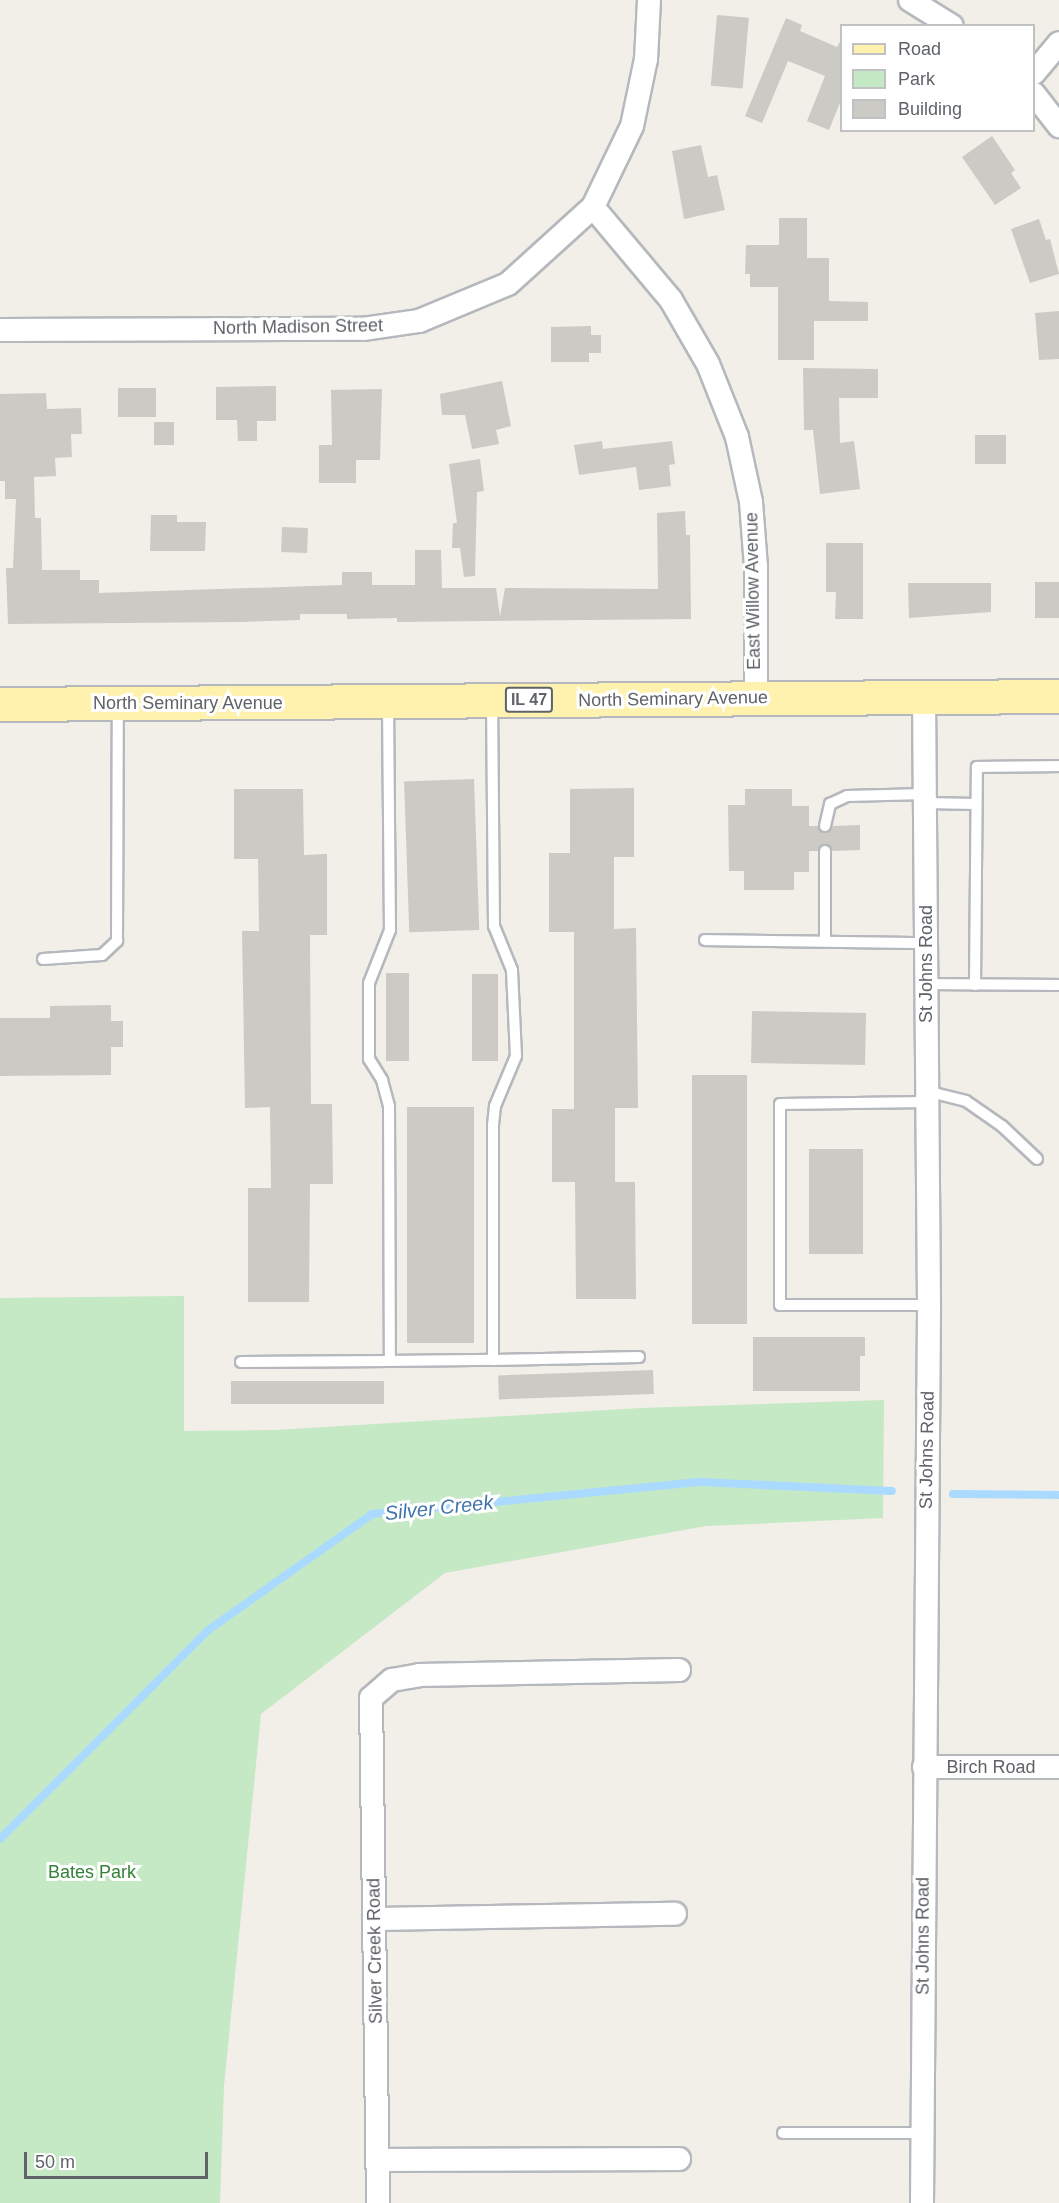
<!DOCTYPE html>
<html>
<head>
<meta charset="utf-8">
<style>
  body { margin:0 }
  #map { position:relative; width:1059px; height:2203px; overflow:hidden; background:#f1efe8; font-family:Helvetica,sans-serif }
  div>[style] { position:absolute }
  .green>* { inset:0; background:#c5e8c5 }
  .stream>* { height:8px; margin:-4px; padding:0 4px; transform-origin:4px; border-radius:4px; background:#aadaff }
  .building>* { inset:0; background:#cccac5; transform-origin:0 0 }
  .roads { filter:drop-shadow(2px 0 #b5b8bc) drop-shadow(-2px 0 #b5b8bc) drop-shadow(0 2px #b5b8bc) drop-shadow(0 -2px #b5b8bc) }
  .service>* { height:10px; margin:-5px; padding:0 5px; transform-origin:5px; border-radius:5px; background:#fff }
  .minor>* { height:22px; margin:-11px; padding:0 11px; transform-origin:11px; border-radius:11px; background:#fff }
  .primary>* { height:33px; margin:-16.5px; padding:0 16.5px; transform-origin:16.5px; border-radius:16.5px; background:#fff2af }
  span { translate:-50% -50%; white-space:nowrap; text-align:center; line-height:1.15; -webkit-text-stroke:6px #fff; paint-order:stroke }
  .shield-label span { padding:2px 4px; background:#fff; border:2px solid; border-radius:4px; -webkit-text-stroke-width:0 }
  .shield-label { font-size:16px; color:#5f6368; font-weight:700 }
  .street-label { font-size:18px; color:#5f6368 }
  .park-label { font-size:18px; color:#348238 }
  .water-label { font-size:20px; color:#4174aa; font-style:italic }
  .legend { position:absolute; left:840px; top:24px; width:195px; height:108px; box-sizing:border-box; background:#fff; border:2px solid #bfc1c3; margin:0; padding:8px 10px; list-style:none; font-size:18px; color:#5f6368 }
  .legend li { display:flex; align-items:center; gap:12px; height:30px }
  .legend b { width:30px; border:2px solid #bfc1c3 }
  .scale { position:absolute; left:24px; top:2152px; width:184px; height:27px; box-sizing:border-box; border:3px solid #5f6368; border-top:0; padding-left:8px; font-size:18px; line-height:21px; white-space:nowrap; color:#5f6368; -webkit-text-stroke:4px #fff; paint-order:stroke }
</style>
</head>
<body>
<div id="map">
  <div class="green">
    <div style="clip-path:polygon(184px 1296px,184px 1431px,276px 1430px,640px 1408px,884px 1400px,883px 1518px,706px 1526px,445px 1573px,261px 1714px,224px 2086px,220px 2203px,0 2203px,0 1298px)"></div>
  </div>
  <div class="stream">
    <div style="left:953px;top:1494px;width:106px;rotate:0.5deg"></div>
    <div style="left:0;top:1839px;width:293px;rotate:-45.1deg"></div>
    <div style="left:207px;top:1631px;width:202px;rotate:-35.3deg"></div>
    <div style="left:372px;top:1514px;width:331px;rotate:-5.6deg"></div>
    <div style="left:701px;top:1482px;width:191px;rotate:2.7deg"></div>
  </div>
  <div class="building">
    <div style="left:717px;top:15px;width:32px;height:71px;rotate:5deg"></div>
    <div style="clip-path:polygon(786px 18px,802px 25px,800px 31px,837px 47px,842px 38px,842px 98px,829px 130px,807px 121px,825px 76px,788px 61px,762px 123px,745px 116px)"></div>
    <div style="clip-path:polygon(992px 136px,1015px 170px,1011px 173px,1021px 188px,995px 205px,962px 157px)"></div>
    <div style="clip-path:polygon(701px 145px,708px 177px,717px 175px,725px 210px,684px 219px,672px 151px)"></div>
    <div style="clip-path:polygon(779px 218px,807px 218px,807px 258px,829px 258px,829px 301px,868px 302px,868px 321px,814px 321px,814px 360px,778px 360px,778px 287px,750px 287px,750px 274px,745px 274px,746px 245px,779px 245px)"></div>
    <div style="clip-path:polygon(1039px 219px,1046px 240px,1050px 239px,1059px 274px,1030px 283px,1011px 229px)"></div>
    <div style="clip-path:polygon(1059px 311px,1059px 359px,1039px 360px,1035px 313px)"></div>
    <div style="clip-path:polygon(591px 326px,591px 335px,601px 335px,601px 353px,589px 353px,589px 362px,551px 362px,551px 327px)"></div>
    <div style="clip-path:polygon(803px 368px,878px 369px,878px 398px,839px 398px,840px 443px,854px 441px,860px 489px,820px 494px,813px 430px,804px 430px)"></div>
    <div style="clip-path:polygon(502px 381px,511px 426px,496px 430px,499px 444px,472px 449px,465px 415px,442px 415px,440px 394px)"></div>
    <div style="clip-path:polygon(276px 386px,276px 421px,257px 421px,257px 441px,238px 441px,237px 420px,216px 420px,216px 387px)"></div>
    <div style="left:118px;top:388px;width:38px;height:29px"></div>
    <div style="clip-path:polygon(382px 389px,380px 460px,356px 460px,356px 483px,319px 483px,319px 445px,332px 445px,331px 390px)"></div>
    <div style="clip-path:polygon(46px 393px,47px 409px,81px 408px,82px 434px,71px 434px,72px 457px,55px 458px,56px 476px,34px 477px,35px 518px,41px 518px,42px 570px,80px 570px,80px 580px,99px 580px,99px 593px,342px 585px,342px 572px,372px 572px,372px 585px,415px 585px,415px 550px,441px 550px,442px 588px,496px 588px,500px 616px,505px 588px,658px 589px,657px 513px,685px 511px,686px 535px,690px 535px,691px 619px,397px 622px,397px 618px,347px 619px,347px 614px,300px 614px,300px 620px,240px 622px,8px 624px,6px 568px,13px 568px,16px 499px,5px 499px,5px 481px,0 481px,0 394px)"></div>
    <div style="left:154px;top:422px;width:20px;height:23px"></div>
    <div style="left:975px;top:435px;width:31px;height:29px"></div>
    <div style="clip-path:polygon(602px 441px,603px 449px,672px 441px,675px 464px,669px 465px,671px 486px,639px 490px,636px 467px,579px 475px,574px 445px)"></div>
    <div style="clip-path:polygon(480px 459px,484px 491px,477px 492px,475px 576px,464px 577px,460px 548px,452px 548px,453px 523px,457px 523px,449px 464px)"></div>
    <div style="clip-path:polygon(151px 515px,177px 515px,177px 522px,206px 522px,205px 551px,150px 551px)"></div>
    <div style="left:282px;top:527px;width:26px;height:25px;rotate:2deg"></div>
    <div style="clip-path:polygon(826px 543px,863px 543px,863px 619px,835px 619px,836px 592px,826px 592px)"></div>
    <div style="left:1059px;top:582px;width:36px;height:24px;rotate:90deg"></div>
    <div style="clip-path:polygon(908px 583px,991px 583px,991px 612px,909px 618px)"></div>
    <div style="left:474px;top:779px;width:151px;height:70px;rotate:88deg"></div>
    <div style="clip-path:polygon(634px 788px,634px 857px,614px 857px,614px 929px,636px 928px,638px 1108px,615px 1108px,615px 1182px,635px 1182px,636px 1299px,576px 1299px,575px 1182px,552px 1182px,552px 1109px,574px 1109px,574px 932px,549px 932px,549px 853px,570px 853px,570px 789px)"></div>
    <div style="clip-path:polygon(234px 789px,303px 789px,304px 855px,327px 854px,327px 935px,310px 935px,311px 1104px,332px 1104px,333px 1184px,310px 1184px,309px 1302px,248px 1302px,248px 1188px,271px 1188px,270px 1107px,245px 1108px,242px 931px,259px 931px,258px 859px,234px 859px)"></div>
    <div style="clip-path:polygon(745px 789px,792px 789px,792px 806px,809px 806px,809px 826px,818px 826px,823px 833px,830px 831px,833px 826px,860px 825px,860px 850px,832px 851px,829px 845px,822px 844px,818px 851px,809px 851px,809px 872px,794px 872px,794px 890px,744px 890px,744px 871px,729px 871px,728px 805px,745px 805px)"></div>
    <div style="left:386px;top:973px;width:23px;height:88px"></div>
    <div style="left:472px;top:974px;width:26px;height:87px"></div>
    <div style="clip-path:polygon(111px 1005px,111px 1021px,123px 1021px,123px 1047px,111px 1047px,111px 1075px,0 1076px,0 1018px,50px 1018px,50px 1006px)"></div>
    <div style="left:752px;top:1011px;width:114px;height:52px;rotate:1deg"></div>
    <div style="left:692px;top:1075px;width:55px;height:249px"></div>
    <div style="left:407px;top:1107px;width:67px;height:236px"></div>
    <div style="left:809px;top:1149px;width:54px;height:105px"></div>
    <div style="clip-path:polygon(753px 1337px,865px 1337px,865px 1356px,860px 1356px,860px 1391px,753px 1391px)"></div>
    <div style="left:653px;top:1370px;width:24px;height:155px;rotate:88deg"></div>
    <div style="left:231px;top:1381px;width:153px;height:23px"></div>
  </div>
  <div class="roads">
    <div class="service">
      <div style="left:388px;top:703px;width:227px;rotate:89.5deg"></div>
      <div style="left:390px;top:930px;width:57px;rotate:111.6deg"></div>
      <div style="left:369px;top:983px;width:76px;rotate:90deg"></div>
      <div style="left:369px;top:1059px;width:25px;rotate:58deg"></div>
      <div style="left:382px;top:1080px;width:27px;rotate:75deg"></div>
      <div style="left:389px;top:1106px;width:255px;rotate:89.8deg"></div>
      <div style="left:390px;top:1361px;width:103px;rotate:-0.6deg"></div>
      <div style="left:493px;top:1360px;width:235px;rotate:-90deg"></div>
      <div style="left:493px;top:1125px;width:19px;rotate:-84deg"></div>
      <div style="left:495px;top:1106px;width:54px;rotate:-67.2deg"></div>
      <div style="left:516px;top:1056px;width:86px;rotate:-92.7deg"></div>
      <div style="left:512px;top:970px;width:48px;rotate:-112.2deg"></div>
      <div style="left:494px;top:926px;width:223px;rotate:-90.5deg"></div>
      <div style="left:925px;top:803px;width:51px;rotate:1.1deg"></div>
      <div style="left:825px;top:826px;width:23px;rotate:-77deg"></div>
      <div style="left:830px;top:804px;width:19px;rotate:-25deg"></div>
      <div style="left:847px;top:796px;width:78px;rotate:-1.5deg"></div>
      <div style="left:825px;top:851px;width:90px;rotate:90deg"></div>
      <div style="left:705px;top:940px;width:221px;rotate:0.8deg"></div>
      <div style="left:43px;top:959px;width:59px;rotate:-3.9deg"></div>
      <div style="left:102px;top:955px;width:21px;rotate:-43deg"></div>
      <div style="left:117px;top:941px;width:234px;rotate:-89.8deg"></div>
      <div style="left:926px;top:984px;width:133px;rotate:0.4deg"></div>
      <div style="left:975px;top:985px;width:218px;rotate:-89.5deg"></div>
      <div style="left:977px;top:767px;width:82px;rotate:-0.7deg"></div>
      <div style="left:926px;top:1091px;width:41px;rotate:14deg"></div>
      <div style="left:966px;top:1101px;width:44px;rotate:34.8deg"></div>
      <div style="left:1002px;top:1126px;width:48px;rotate:43.3deg"></div>
      <div style="left:927px;top:1102px;width:147px;rotate:179.2deg"></div>
      <div style="left:780px;top:1104px;width:201px;rotate:90deg"></div>
      <div style="left:780px;top:1305px;width:149px"></div>
      <div style="left:493px;top:1360px;width:146px;rotate:-1.2deg"></div>
      <div style="left:241px;top:1362px;width:149px;rotate:-0.4deg"></div>
      <div style="left:783px;top:2133px;width:139px"></div>
    </div>
    <div class="minor">
      <div style="left:649px;top:0;width:59px;rotate:92.9deg"></div>
      <div style="left:646px;top:59px;width:68px;rotate:101.8deg"></div>
      <div style="left:632px;top:126px;width:90px;rotate:115.7deg"></div>
      <div style="left:593px;top:207px;width:121px;rotate:50deg"></div>
      <div style="left:671px;top:300px;width:74px;rotate:60deg"></div>
      <div style="left:708px;top:364px;width:79px;rotate:68.3deg"></div>
      <div style="left:737px;top:437px;width:66px;rotate:77.8deg"></div>
      <div style="left:751px;top:502px;width:65px;rotate:85.6deg"></div>
      <div style="left:756px;top:567px;width:131px;rotate:90deg"></div>
      <div style="left:910px;top:0;width:49px;rotate:31.8deg"></div>
      <div style="left:1034px;top:73px;width:39px;rotate:-50deg"></div>
      <div style="left:1034px;top:94px;width:41px;rotate:52deg"></div>
      <div style="left:0;top:330px;width:363px;rotate:-0.2deg"></div>
      <div style="left:363px;top:329px;width:57px;rotate:-8.1deg"></div>
      <div style="left:419px;top:321px;width:96px;rotate:-22.6deg"></div>
      <div style="left:508px;top:284px;width:115px;rotate:-42.2deg"></div>
      <div style="left:924px;top:1767px;width:135px"></div>
      <div style="left:374px;top:1919px;width:301px;rotate:-1deg"></div>
      <div style="left:377px;top:2160px;width:302px;rotate:-0.2deg"></div>
      <div style="left:378px;top:2203px;width:505px;rotate:-90.79deg"></div>
      <div style="left:371px;top:1698px;width:28px;rotate:-41deg"></div>
      <div style="left:392px;top:1680px;width:27px;rotate:-10deg"></div>
      <div style="left:419px;top:1675px;width:260px;rotate:-1.1deg"></div>
      <div style="left:922px;top:2203px;width:898px;rotate:-89.55deg"></div>
      <div style="left:929px;top:1305px;width:608px;rotate:-90.47deg"></div>
    </div>
    <div class="primary">
      <div style="left:0;top:704px;width:1059px;rotate:-0.43deg"></div>
    </div>
  </div>
  <div class="shield-label">
    <span style="left:529px;top:700px">IL 47</span>
  </div>
  <div class="street-label">
    <span style="left:298px;top:327px;rotate:-1deg">North Madison Street</span>
    <span style="left:753px;top:591px;rotate:-91deg">East Willow Avenue</span>
    <span style="left:673px;top:699px;rotate:-1deg">North Seminary Avenue</span>
    <span style="left:188px;top:703px">North Seminary Avenue</span>
    <span style="left:926px;top:964px;rotate:-90deg">St Johns Road</span>
    <span style="left:927px;top:1450px;rotate:-89deg">St Johns Road</span>
    <span style="left:991px;top:1767px">Birch Road</span>
    <span style="left:923px;top:1936px;rotate:-90deg">St Johns Road</span>
    <span style="left:375px;top:1951px;rotate:-91deg">Silver Creek Road</span>
  </div>
  <div class="park-label">
    <span style="left:92px;top:1872px">Bates Park</span>
  </div>
  <div class="water-label">
    <span style="left:439px;top:1508px;rotate:-6deg">Silver Creek</span>
  </div>
  <ul class="legend">
  <li><b style="height:8px;background:#fff2af"></b>Road</li>
  <li><b style="height:16px;background:#c5e8c5"></b>Park</li>
  <li><b style="height:16px;background:#cccac5"></b>Building</li>
  </ul>
  <div class="scale">50 m</div>
</div>
</body>
</html>
